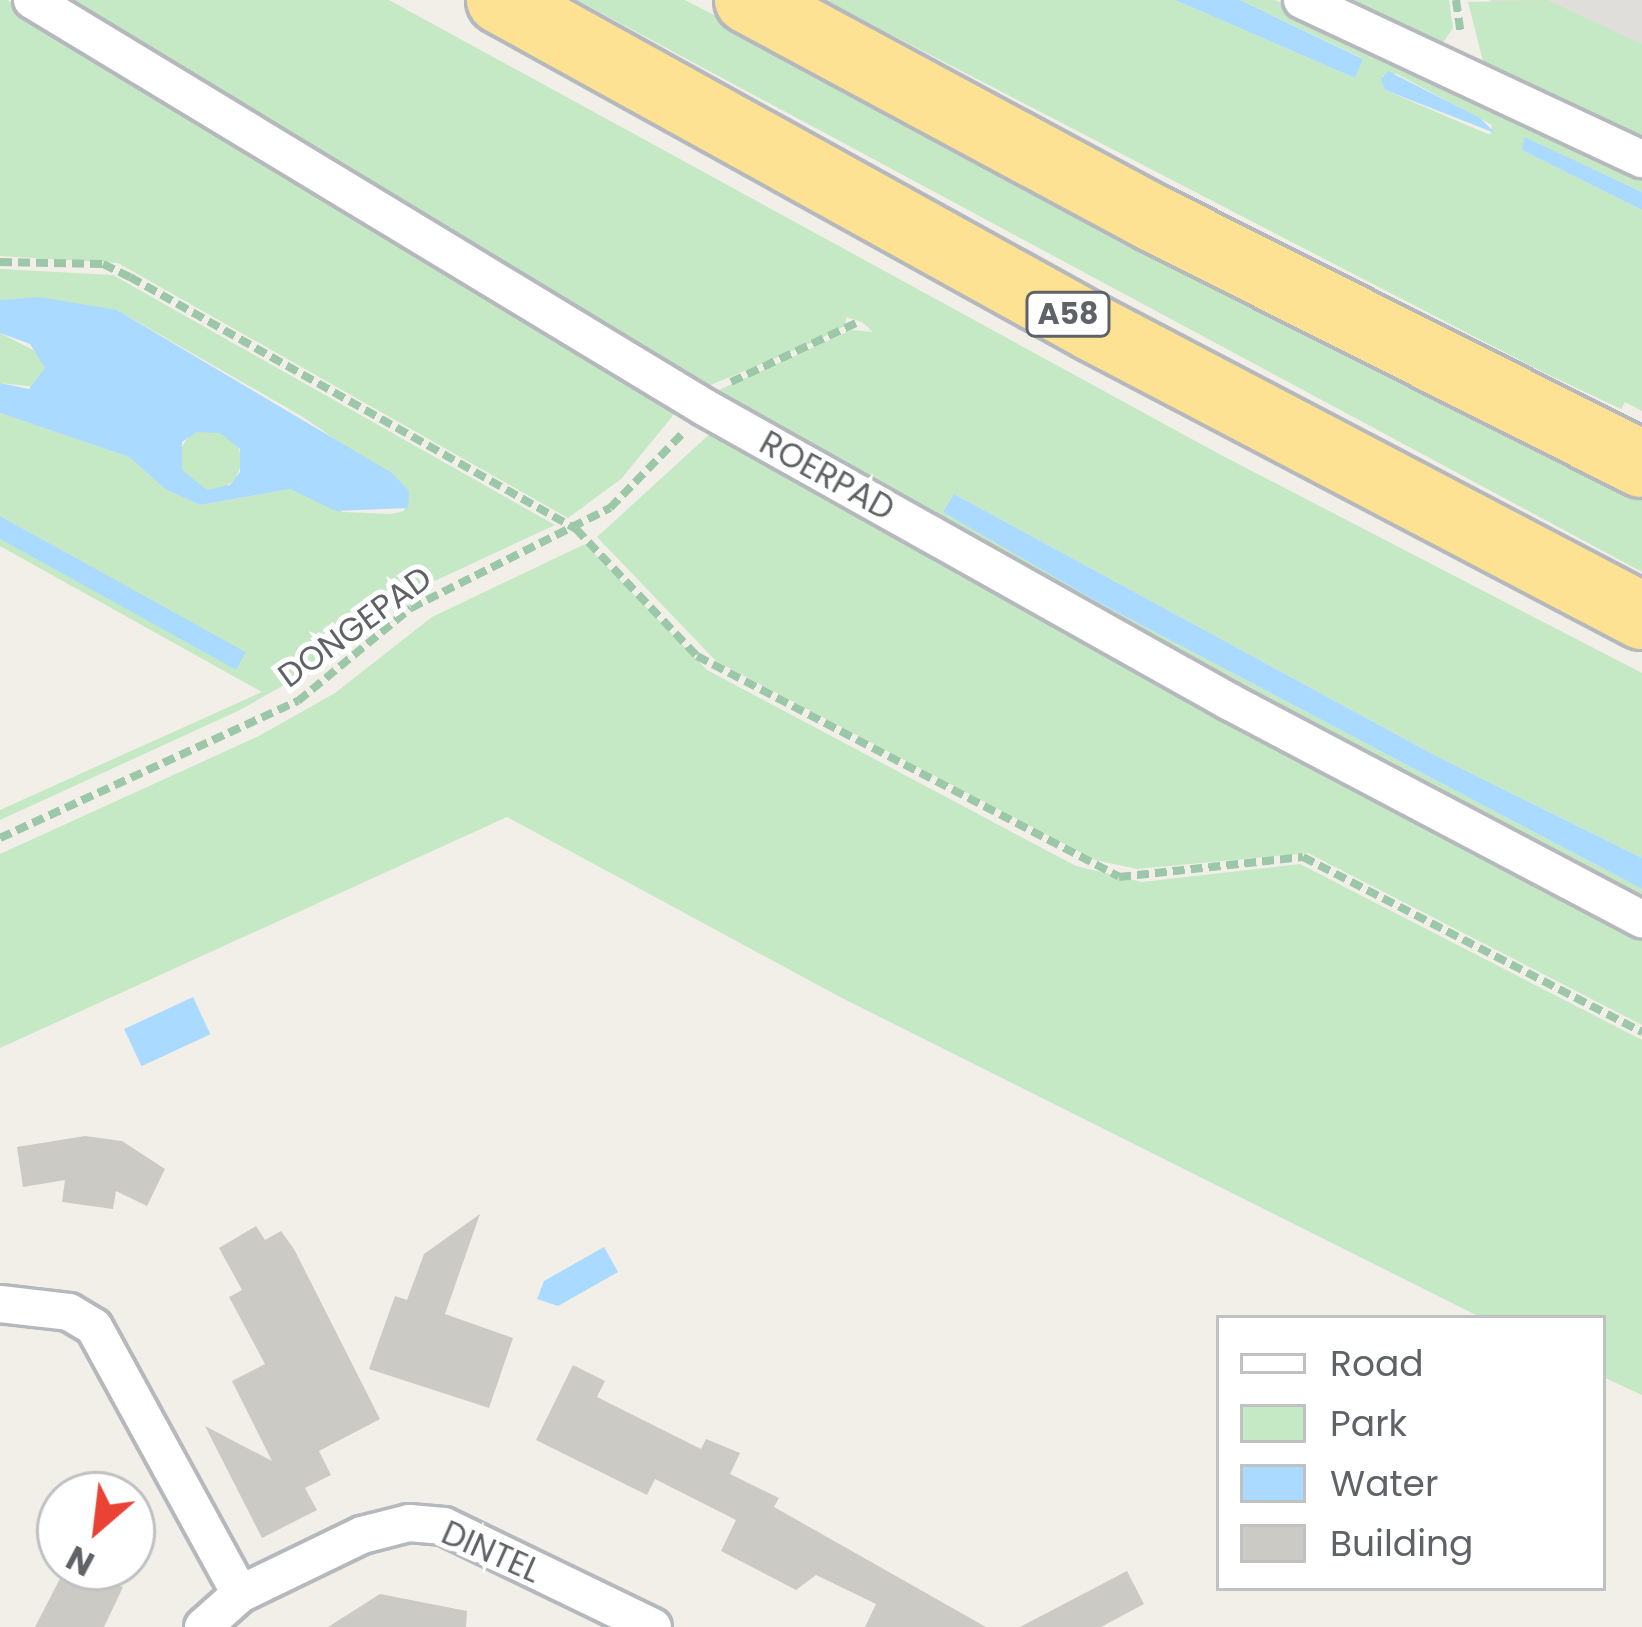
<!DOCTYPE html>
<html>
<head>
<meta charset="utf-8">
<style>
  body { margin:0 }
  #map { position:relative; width:1642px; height:1627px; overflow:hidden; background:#f1efe8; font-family:Poppins,sans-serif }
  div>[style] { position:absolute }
  .industrial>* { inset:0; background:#e0deda }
  .green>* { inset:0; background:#c5e8c5 }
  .round { border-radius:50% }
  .water>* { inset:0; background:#aadaff; transform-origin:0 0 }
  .building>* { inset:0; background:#cccac5 }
  .path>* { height:8px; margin-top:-4px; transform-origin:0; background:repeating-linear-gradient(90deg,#9cc7a9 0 12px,transparent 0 18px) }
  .roads { filter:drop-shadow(3px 0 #b5b8bc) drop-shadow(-3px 0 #b5b8bc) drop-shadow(0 3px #b5b8bc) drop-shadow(0 -3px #b5b8bc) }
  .street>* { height:36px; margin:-18px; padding:0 18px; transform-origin:18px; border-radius:18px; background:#fff }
  .highway>* { height:66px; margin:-33px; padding:0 33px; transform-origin:33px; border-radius:33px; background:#fde293 }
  span { translate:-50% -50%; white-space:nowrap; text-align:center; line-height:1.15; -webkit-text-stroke:10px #fff; paint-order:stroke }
  .shield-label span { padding:3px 9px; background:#fff; border:3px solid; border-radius:9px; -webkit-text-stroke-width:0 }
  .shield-label { font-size:30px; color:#5f6368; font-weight:700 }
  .street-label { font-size:33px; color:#5f6368 }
  .legend { position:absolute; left:1216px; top:1315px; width:390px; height:276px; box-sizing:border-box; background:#fff; border:3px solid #bfc1c3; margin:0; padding:15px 21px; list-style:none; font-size:36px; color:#5f6368 }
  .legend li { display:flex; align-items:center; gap:24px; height:60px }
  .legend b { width:60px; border:3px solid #bfc1c3 }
  .north { position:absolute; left:36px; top:1471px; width:120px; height:120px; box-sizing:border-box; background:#fff; border:3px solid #bfc1c3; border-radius:50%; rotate:208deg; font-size:33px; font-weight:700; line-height:48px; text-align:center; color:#5f6368 }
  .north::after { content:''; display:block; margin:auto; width:42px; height:54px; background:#ea4335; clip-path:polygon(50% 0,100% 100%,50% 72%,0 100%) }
</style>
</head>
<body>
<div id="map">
  <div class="industrial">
    <div style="clip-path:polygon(1489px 0,1642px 0,1642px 77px)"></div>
  </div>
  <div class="green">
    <div style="clip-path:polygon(0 0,7px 0,680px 407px,621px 479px,568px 518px,118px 263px,0 256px)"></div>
    <div style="clip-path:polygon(52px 0,389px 0,1221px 455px,1642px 673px,1642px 858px,1438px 757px,954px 494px,944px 511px,1094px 600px,1642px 889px,1642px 908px,1432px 800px,710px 394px,852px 330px,873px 332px,862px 322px,846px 317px,845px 326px,816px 341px,701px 389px)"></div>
    <div style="clip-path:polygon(577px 0,685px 0,1642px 495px,1642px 572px)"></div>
    <div style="clip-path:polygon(evenodd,824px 0,1175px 0,1355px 78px,1362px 58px,1240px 0,1275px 0,1642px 172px,1642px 192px,1584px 165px,1527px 152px,1642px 210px,1642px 411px,1625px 402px,1621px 409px,1543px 372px,824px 0,1397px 74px,1492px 125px,1490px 135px,1385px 90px,1383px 75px,1397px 74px)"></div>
    <div style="clip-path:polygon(1328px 0,1449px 0,1453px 28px,1440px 47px)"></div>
    <div style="clip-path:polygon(1547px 0,1642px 44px,1642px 147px,1486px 73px,1468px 2px)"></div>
    <div style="clip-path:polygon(0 269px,113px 275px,555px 525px,413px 591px,316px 667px,240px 710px,0 820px,0 810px,262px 692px,0 546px,0 536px,236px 668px,244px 653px,0 516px,0 413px,129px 457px,165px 489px,200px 505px,290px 489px,343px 512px,392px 514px,404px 511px,409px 491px,303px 417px,117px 310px,0 300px)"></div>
    <div style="clip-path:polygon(0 333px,37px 352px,45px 368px,36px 387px,0 383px)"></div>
    <div class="round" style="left:179px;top:429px;width:62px;height:62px"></div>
    <div style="clip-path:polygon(713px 431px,1642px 934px,1642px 1025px,1308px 853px,1137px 869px,1095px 860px,716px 661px,597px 537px)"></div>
    <div style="clip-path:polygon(585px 544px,707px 670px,1076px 866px,1142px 882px,1300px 864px,1642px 1040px,1642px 1395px,1603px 1377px,1603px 1318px,1482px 1318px,840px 997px,507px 817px,0 1048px,0 854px,259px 736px,335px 693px,432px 617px)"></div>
  </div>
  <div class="water">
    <div style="clip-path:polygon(1175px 0,1240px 0,1363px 59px,1355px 78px)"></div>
    <div style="clip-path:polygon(1388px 71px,1480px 118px,1495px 133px,1385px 90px,1381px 79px)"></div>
    <div style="clip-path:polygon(1524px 137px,1642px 192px,1642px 210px,1522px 150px)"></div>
    <div style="clip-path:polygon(evenodd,39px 297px,117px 310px,392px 473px,409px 491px,408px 508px,336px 511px,290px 489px,200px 505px,165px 489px,129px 457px,0 413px,0 383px,29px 389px,45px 368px,30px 344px,0 333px,0 300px,39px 297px,197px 432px,220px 433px,240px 449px,240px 472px,230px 485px,207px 490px,182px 470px,182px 442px,197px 432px)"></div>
    <div style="clip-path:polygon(954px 494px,1438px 757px,1642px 858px,1642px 889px,1094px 600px,943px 512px)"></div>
    <div style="left:0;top:516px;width:281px;height:20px;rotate:29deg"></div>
    <div style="left:193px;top:997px;width:41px;height:76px;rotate:65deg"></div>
    <div style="clip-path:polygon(604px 1247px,618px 1272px,558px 1306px,537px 1299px,544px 1281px)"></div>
  </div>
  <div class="building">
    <div style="clip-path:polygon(85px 1136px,122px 1141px,165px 1169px,147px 1206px,116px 1191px,113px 1209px,62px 1202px,65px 1180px,23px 1187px,17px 1147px)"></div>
    <div style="clip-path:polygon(480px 1214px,445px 1314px,513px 1338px,489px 1408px,369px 1369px,395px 1296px,407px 1300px,424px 1254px)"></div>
    <div style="clip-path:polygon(256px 1226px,265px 1240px,281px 1231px,294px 1249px,380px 1419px,319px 1451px,331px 1475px,305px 1488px,317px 1510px,262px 1538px,205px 1426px,272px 1461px,232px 1381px,265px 1364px,229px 1297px,242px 1290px,219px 1248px)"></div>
    <div style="clip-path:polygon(573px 1365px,605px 1381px,597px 1397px,701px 1449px,706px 1439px,740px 1453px,730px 1474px,779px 1498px,774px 1507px,986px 1627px,865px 1627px,876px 1604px,816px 1575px,796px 1590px,721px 1551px,736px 1520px,655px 1479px,647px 1495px,536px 1440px)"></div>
    <div style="clip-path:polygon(66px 1567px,84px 1567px,123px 1587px,104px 1627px,35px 1627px)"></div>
    <div style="clip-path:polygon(1127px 1571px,1144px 1604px,1101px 1627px,1020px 1627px)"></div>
    <div style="clip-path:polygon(380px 1594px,467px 1611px,466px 1627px,328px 1627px)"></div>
  </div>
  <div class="path">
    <div style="left:1456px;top:0;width:35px;rotate:82deg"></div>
    <div style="left:0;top:262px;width:103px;rotate:1.1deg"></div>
    <div style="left:103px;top:264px;width:30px;rotate:26deg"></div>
    <div style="left:130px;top:277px;width:512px;rotate:29.47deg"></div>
    <div style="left:576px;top:529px;width:175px;rotate:46.4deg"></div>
    <div style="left:697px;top:656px;width:476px;rotate:27.6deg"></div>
    <div style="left:1119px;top:877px;width:185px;rotate:-6.2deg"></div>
    <div style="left:1303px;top:857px;width:382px;rotate:27.3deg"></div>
    <div style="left:731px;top:382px;width:138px;rotate:-25.3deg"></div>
    <div style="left:0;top:838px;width:328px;rotate:-24.7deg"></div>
    <div style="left:298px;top:701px;width:146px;rotate:-39.5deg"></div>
    <div style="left:411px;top:608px;width:223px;rotate:-26.7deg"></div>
    <div style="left:610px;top:508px;width:105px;rotate:-45.8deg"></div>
  </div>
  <div class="roads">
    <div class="street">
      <div style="left:32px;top:0;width:786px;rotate:31.2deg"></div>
      <div style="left:704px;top:407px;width:603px;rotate:29.29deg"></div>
      <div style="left:1230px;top:702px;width:466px;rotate:27.8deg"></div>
      <div style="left:1302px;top:0;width:375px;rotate:25.1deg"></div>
      <div style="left:0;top:1304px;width:69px;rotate:6.6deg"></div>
      <div style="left:69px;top:1312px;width:29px;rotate:31deg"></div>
      <div style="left:94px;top:1327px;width:304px;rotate:61.3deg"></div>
      <div style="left:203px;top:1627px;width:50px;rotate:-41.7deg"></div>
      <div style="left:240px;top:1594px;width:136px;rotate:-25.8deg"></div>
      <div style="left:362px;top:1535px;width:49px;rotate:-14.3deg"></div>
      <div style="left:409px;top:1523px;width:35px;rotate:5deg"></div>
      <div style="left:444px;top:1526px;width:232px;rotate:25.8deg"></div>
    </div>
    <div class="highway">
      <div style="left:500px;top:0;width:678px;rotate:28.95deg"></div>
      <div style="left:1093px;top:328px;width:620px;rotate:27.68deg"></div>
      <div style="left:748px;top:0;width:462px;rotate:28.3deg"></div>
      <div style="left:1155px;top:219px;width:545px;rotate:26.71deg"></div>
    </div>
  </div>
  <div class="shield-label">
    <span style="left:1068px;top:314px">A58</span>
  </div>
  <div class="street-label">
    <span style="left:827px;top:476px;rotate:29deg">ROERPAD</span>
    <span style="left:355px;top:627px;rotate:-36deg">DONGEPAD</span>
    <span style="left:491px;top:1552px;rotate:24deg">DINTEL</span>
  </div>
  <ul class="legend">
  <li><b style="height:15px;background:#fff"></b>Road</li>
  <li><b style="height:33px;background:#c5e8c5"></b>Park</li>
  <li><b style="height:33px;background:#aadaff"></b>Water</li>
  <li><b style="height:33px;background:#cccac5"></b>Building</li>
  </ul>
  <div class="north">N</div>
</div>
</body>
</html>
